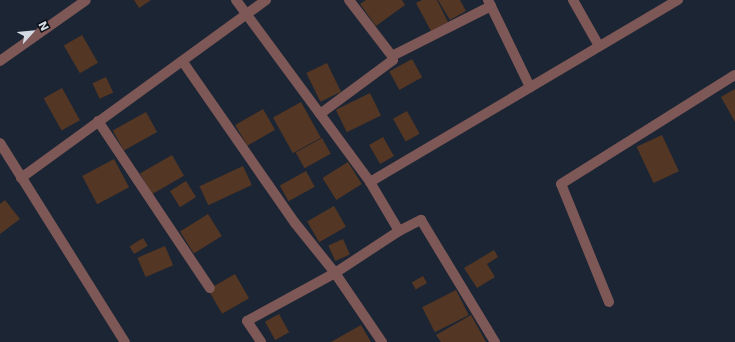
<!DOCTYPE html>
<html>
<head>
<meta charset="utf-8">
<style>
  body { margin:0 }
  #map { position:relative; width:735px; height:342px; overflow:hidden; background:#1c2534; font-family:"DejaVu Sans",sans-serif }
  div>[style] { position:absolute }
  .building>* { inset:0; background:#533623; transform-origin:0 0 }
  .minor>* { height:10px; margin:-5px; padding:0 5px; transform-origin:5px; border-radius:5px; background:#7d5856 }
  span { translate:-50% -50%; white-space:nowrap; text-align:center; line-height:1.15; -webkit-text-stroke:3px #0a0e15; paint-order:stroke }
  .north { position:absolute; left:12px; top:12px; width:40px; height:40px; -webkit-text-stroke:3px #0a0e15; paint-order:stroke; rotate:63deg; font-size:11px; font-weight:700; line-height:16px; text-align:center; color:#d5dbe5 }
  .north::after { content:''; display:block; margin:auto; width:14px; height:18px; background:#d5dbe5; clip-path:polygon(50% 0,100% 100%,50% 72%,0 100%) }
</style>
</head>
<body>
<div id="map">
  <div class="building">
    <div style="clip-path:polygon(134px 0,151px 0,139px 8px)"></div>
    <div style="clip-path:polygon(366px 0,402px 0,405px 5px,376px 26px,360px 4px)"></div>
    <div style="clip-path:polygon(422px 0,437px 0,448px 22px,431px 31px,416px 3px)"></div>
    <div style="clip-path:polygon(438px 0,460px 0,466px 11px,450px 20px)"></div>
    <div style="left:82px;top:35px;width:32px;height:21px;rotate:60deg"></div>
    <div style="left:412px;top:59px;width:21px;height:26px;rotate:61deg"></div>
    <div style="left:327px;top:63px;width:32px;height:23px;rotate:64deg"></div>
    <div style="left:106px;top:77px;width:17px;height:15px;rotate:65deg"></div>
    <div style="left:62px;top:88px;width:37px;height:21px;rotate:61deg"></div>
    <div style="clip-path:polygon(735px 89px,735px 122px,721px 97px)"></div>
    <div style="left:370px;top:93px;width:25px;height:38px;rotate:64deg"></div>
    <div style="left:301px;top:102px;width:41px;height:32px;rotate:61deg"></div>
    <div style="left:263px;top:109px;width:24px;height:32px;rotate:60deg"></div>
    <div style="left:407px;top:111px;width:26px;height:16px;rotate:61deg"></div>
    <div style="left:146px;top:112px;width:23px;height:38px;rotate:61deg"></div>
    <div style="left:662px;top:135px;width:40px;height:28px;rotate:65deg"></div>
    <div style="left:383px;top:137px;width:22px;height:16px;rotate:60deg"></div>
    <div style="left:322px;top:138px;width:18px;height:30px;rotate:61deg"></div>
    <div style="left:172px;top:155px;width:24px;height:37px;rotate:60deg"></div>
    <div style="left:114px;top:159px;width:32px;height:36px;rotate:62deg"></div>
    <div style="left:348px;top:162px;width:26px;height:30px;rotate:58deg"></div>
    <div style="left:243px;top:166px;width:21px;height:48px;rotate:65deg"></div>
    <div style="left:306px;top:171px;width:18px;height:30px;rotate:61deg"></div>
    <div style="left:186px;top:181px;width:19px;height:19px;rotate:58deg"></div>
    <div style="clip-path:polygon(5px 200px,20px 219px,0 234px,0 204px)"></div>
    <div style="left:334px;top:206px;width:24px;height:31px;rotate:60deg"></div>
    <div style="left:208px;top:214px;width:26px;height:33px;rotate:58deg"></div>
    <div style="left:143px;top:238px;width:9px;height:16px;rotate:58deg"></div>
    <div style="left:343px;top:239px;width:17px;height:16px;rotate:66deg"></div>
    <div style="left:165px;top:246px;width:21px;height:30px;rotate:67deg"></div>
    <div style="clip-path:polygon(494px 250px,498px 257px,487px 264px,495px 277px,477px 288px,464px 268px)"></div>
    <div style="left:235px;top:274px;width:28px;height:31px;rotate:60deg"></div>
    <div style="left:423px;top:276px;width:8px;height:13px;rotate:60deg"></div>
    <div style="left:456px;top:290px;width:28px;height:38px;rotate:63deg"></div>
    <div style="left:279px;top:314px;width:21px;height:16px;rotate:61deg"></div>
    <div style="clip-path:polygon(471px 315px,486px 342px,441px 342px,436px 335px)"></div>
    <div style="clip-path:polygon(361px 325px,371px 342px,331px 342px)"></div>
  </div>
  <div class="minor">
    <div style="left:236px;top:0;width:226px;rotate:53.6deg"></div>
    <div style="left:370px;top:182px;width:57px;rotate:59.4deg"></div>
    <div style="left:399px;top:231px;width:25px;rotate:-27deg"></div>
    <div style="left:421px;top:220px;width:143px;rotate:58.8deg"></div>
    <div style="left:349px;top:0;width:71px;rotate:52.5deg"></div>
    <div style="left:488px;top:0;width:97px;rotate:64.2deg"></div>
    <div style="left:573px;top:0;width:53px;rotate:60.5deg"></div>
    <div style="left:0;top:61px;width:105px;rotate:-35.3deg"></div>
    <div style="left:183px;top:62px;width:196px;rotate:55.2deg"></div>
    <div style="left:295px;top:223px;width:64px;rotate:51.3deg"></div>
    <div style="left:335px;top:273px;width:100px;rotate:151.4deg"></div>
    <div style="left:247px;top:321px;width:25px;rotate:56deg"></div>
    <div style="left:320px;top:114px;width:91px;rotate:-36.5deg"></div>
    <div style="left:393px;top:60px;width:4px;rotate:-104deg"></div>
    <div style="left:392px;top:56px;width:111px;rotate:-26.8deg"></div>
    <div style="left:98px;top:121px;width:201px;rotate:56.2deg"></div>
    <div style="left:0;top:143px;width:235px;rotate:57.9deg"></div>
    <div style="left:21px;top:178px;width:303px;rotate:-36deg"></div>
    <div style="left:370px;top:182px;width:358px;rotate:-30.6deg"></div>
    <div style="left:609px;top:302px;width:127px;rotate:-112.1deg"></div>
    <div style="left:561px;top:184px;width:205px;rotate:-32.1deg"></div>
    <div style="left:382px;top:342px;width:83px;rotate:-124.3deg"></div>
    <div style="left:335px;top:273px;width:77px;rotate:-33.3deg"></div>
  </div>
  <div class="north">N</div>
</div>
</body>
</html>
